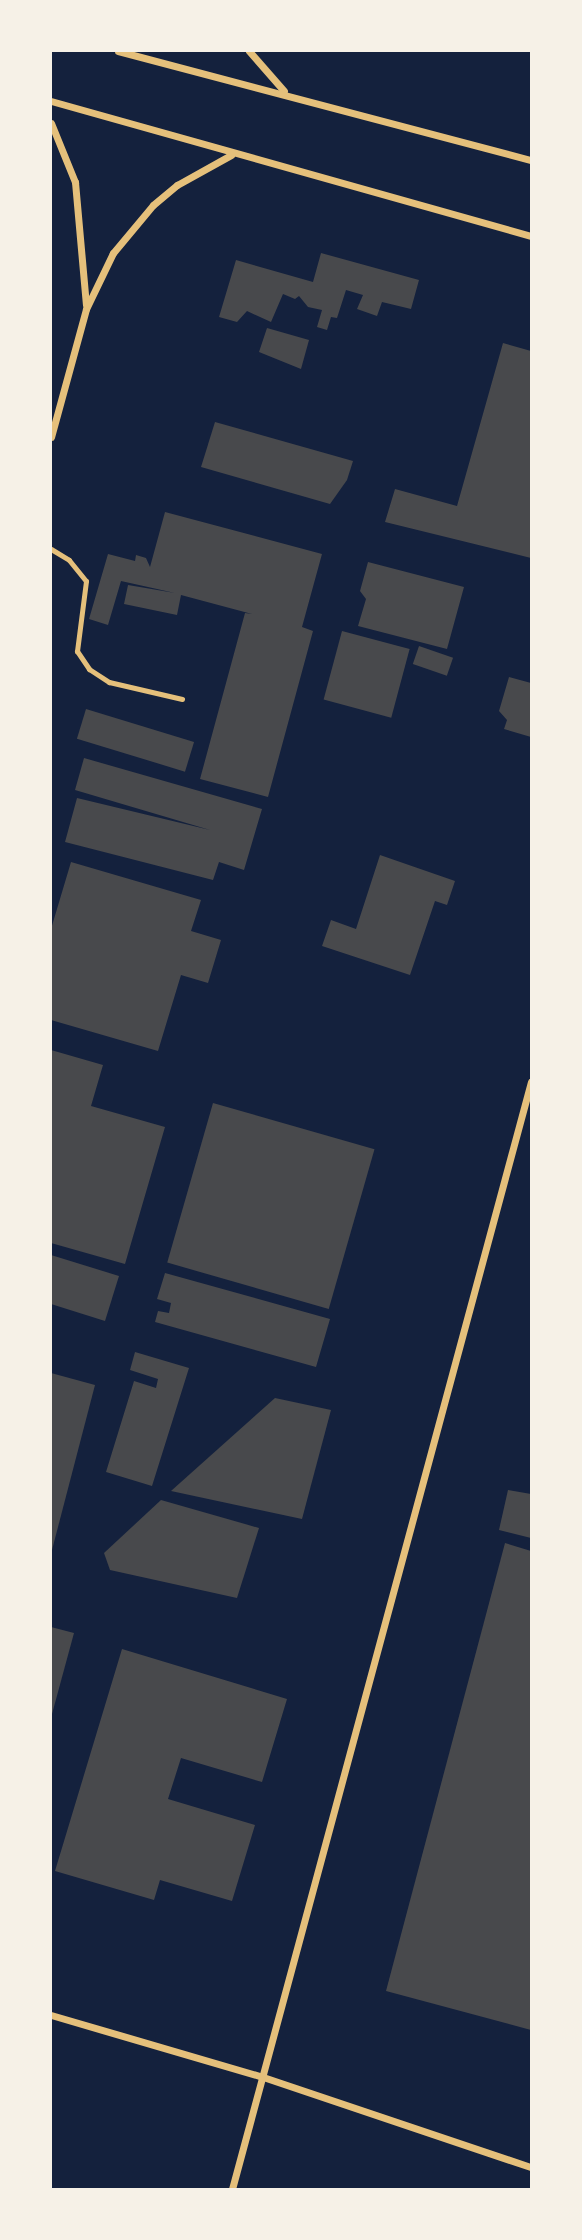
<!DOCTYPE html>
<html>
<head>
<meta charset="utf-8">
<style>
  body { margin:0 }
  #map { position:relative; width:582px; height:2240px; overflow:hidden; background:#14213d; font-family:Signika,sans-serif }
  div>[style] { position:absolute }
  .building>* { inset:0; background:#48494c; transform-origin:0 0 }
  .service>* { height:5px; margin:-2.5px; padding:0 2.5px; transform-origin:2.5px; border-radius:2.5px; background:#e5c07b }
  .minor>* { height:7px; margin:-3.5px; padding:0 3.5px; transform-origin:3.5px; border-radius:3.5px; background:#e5c07b }
  span { translate:-50% -50%; white-space:nowrap; text-align:center; line-height:1.15; -webkit-text-stroke:5px #f6f1e7; paint-order:stroke }
  .frame { position:absolute; inset:0; border:52px solid #f6f1e7; pointer-events:none }
</style>
</head>
<body>
<div id="map">
  <div class="building">
    <div style="clip-path:polygon(321px 253px,419px 280px,411px 309px,382px 302px,377px 316px,357px 309px,363px 295px,346px 290px,337px 318px,331px 317px,327px 330px,317px 327px,322px 310px,308px 307px,299px 296px,295px 299px,283px 294px,271px 322px,247px 311px,237px 322px,219px 317px,236px 260px,313px 282px)"></div>
    <div style="clip-path:polygon(267px 328px,309px 340px,301px 369px,259px 352px)"></div>
    <div style="clip-path:polygon(503px 343px,531px 351px,531px 558px,385px 522px,395px 489px,457px 506px)"></div>
    <div style="clip-path:polygon(215px 422px,353px 461px,347px 480px,330px 504px,201px 467px)"></div>
    <div style="clip-path:polygon(165px 512px,322px 554px,302px 627px,313px 631px,268px 797px,200px 779px,245px 613px,252px 614px,181px 595px,177px 615px,124px 604px,128px 585px,175px 593px,121px 581px,108px 625px,89px 619px,108px 554px,135px 561px,136px 555px,146px 558px,150px 567px)"></div>
    <div style="clip-path:polygon(368px 562px,464px 587px,447px 649px,358px 626px,366px 599px,360px 591px)"></div>
    <div style="left:342px;top:631px;width:70px;height:71px;rotate:15deg"></div>
    <div style="left:419px;top:646px;width:36px;height:19px;rotate:19deg"></div>
    <div style="clip-path:polygon(509px 677px,531px 683px,531px 737px,504px 729px,507px 720px,499px 711px)"></div>
    <div style="left:86px;top:709px;width:113px;height:31px;rotate:17deg"></div>
    <div style="clip-path:polygon(84px 758px,262px 809px,244px 870px,219px 862px,213px 880px,65px 842px,77px 798px,210px 830px,75px 790px)"></div>
    <div style="clip-path:polygon(380px 855px,455px 881px,447px 905px,435px 901px,410px 975px,322px 946px,331px 920px,356px 929px)"></div>
    <div style="clip-path:polygon(71px 862px,201px 900px,191px 931px,221px 940px,208px 983px,181px 975px,158px 1051px,51px 1020px,51px 929px)"></div>
    <div style="clip-path:polygon(51px 1050px,103px 1065px,91px 1106px,165px 1127px,125px 1264px,51px 1243px)"></div>
    <div style="left:213px;top:1103px;width:168px;height:166px;rotate:16deg"></div>
    <div style="clip-path:polygon(51px 1255px,119px 1276px,105px 1321px,51px 1304px)"></div>
    <div style="clip-path:polygon(165px 1273px,330px 1319px,316px 1367px,155px 1322px,158px 1311px,169px 1313px,171px 1303px,157px 1299px)"></div>
    <div style="clip-path:polygon(135px 1352px,189px 1368px,152px 1486px,106px 1472px,134px 1381px,156px 1388px,158px 1379px,130px 1370px)"></div>
    <div style="clip-path:polygon(51px 1373px,95px 1385px,52px 1550px,51px 1550px)"></div>
    <div style="clip-path:polygon(275px 1398px,331px 1410px,302px 1519px,171px 1491px)"></div>
    <div style="clip-path:polygon(508px 1490px,531px 1494px,531px 1538px,499px 1530px)"></div>
    <div style="clip-path:polygon(161px 1500px,259px 1528px,237px 1598px,110px 1570px,104px 1553px)"></div>
    <div style="clip-path:polygon(505px 1543px,531px 1551px,531px 2030px,386px 1991px)"></div>
    <div style="clip-path:polygon(51px 1627px,74px 1633px,52px 1714px,51px 1714px)"></div>
    <div style="clip-path:polygon(122px 1649px,287px 1699px,262px 1782px,181px 1758px,168px 1799px,255px 1825px,232px 1901px,160px 1880px,154px 1900px,55px 1871px)"></div>
  </div>
  <div class="service">
    <div style="left:51px;top:549px;width:21px;rotate:31deg"></div>
    <div style="left:69px;top:560px;width:27px;rotate:51deg"></div>
    <div style="left:86px;top:581px;width:71px;rotate:97.3deg"></div>
    <div style="left:77px;top:651px;width:22px;rotate:56deg"></div>
    <div style="left:89px;top:669px;width:24px;rotate:33deg"></div>
    <div style="left:109px;top:682px;width:75px;rotate:13.1deg"></div>
  </div>
  <div class="minor">
    <div style="left:118px;top:51px;width:427px;rotate:14.8deg"></div>
    <div style="left:249px;top:51px;width:53px;rotate:48.8deg"></div>
    <div style="left:51px;top:101px;width:499px;rotate:15.7deg"></div>
    <div style="left:51px;top:123px;width:64px;rotate:67.9deg"></div>
    <div style="left:75px;top:182px;width:123px;rotate:84.9deg"></div>
    <div style="left:51px;top:437px;width:133px;rotate:-74.7deg"></div>
    <div style="left:86px;top:309px;width:62px;rotate:-64.3deg"></div>
    <div style="left:113px;top:253px;width:62px;rotate:-50.2deg"></div>
    <div style="left:153px;top:205px;width:31px;rotate:-40deg"></div>
    <div style="left:177px;top:185px;width:62px;rotate:-29.1deg"></div>
    <div style="left:51px;top:2015px;width:221px;rotate:16.3deg"></div>
    <div style="left:263px;top:2077px;width:283px;rotate:18.6deg"></div>
    <div style="left:232px;top:2189px;width:1147px;rotate:-74.89deg"></div>
  </div>
  <div class="frame"></div>
</div>
</body>
</html>
